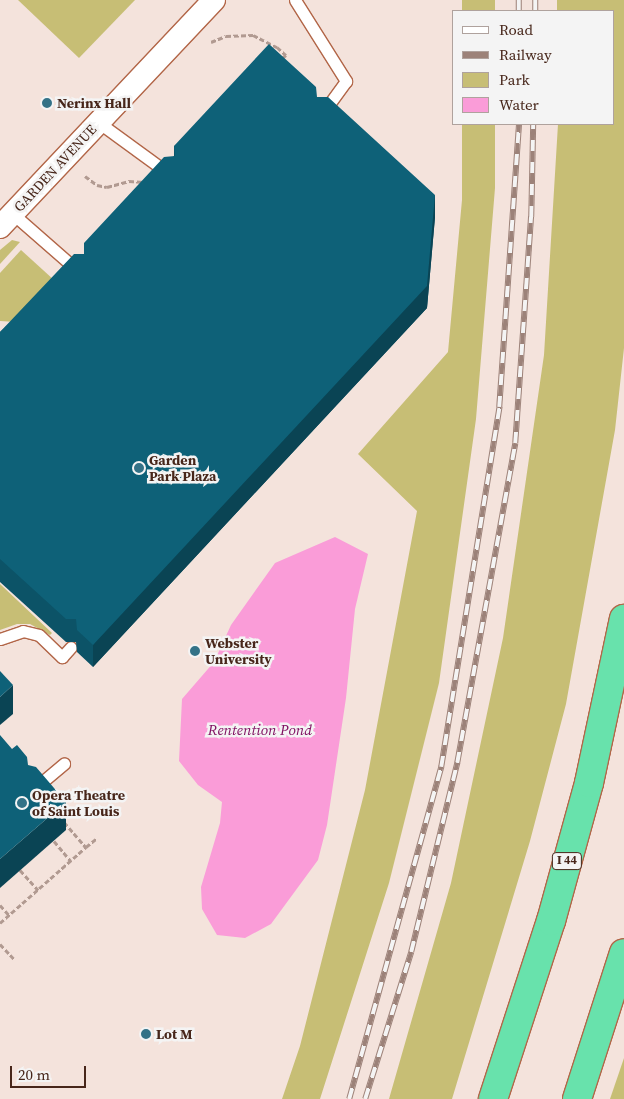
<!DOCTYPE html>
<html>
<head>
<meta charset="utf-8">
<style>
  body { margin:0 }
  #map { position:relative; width:624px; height:1099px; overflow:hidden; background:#f4e3dc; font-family:"Source Serif 4",serif }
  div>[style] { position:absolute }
  .green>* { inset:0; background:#c7be75; transform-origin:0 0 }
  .water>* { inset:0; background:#fa9cd8 }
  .path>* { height:3px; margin-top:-1.5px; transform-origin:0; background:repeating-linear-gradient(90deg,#b19a91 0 5px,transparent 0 7.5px) }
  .roads { filter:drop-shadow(1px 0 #b26648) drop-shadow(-1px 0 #b26648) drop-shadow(0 1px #b26648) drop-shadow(0 -1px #b26648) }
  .service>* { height:11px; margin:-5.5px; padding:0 5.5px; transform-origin:5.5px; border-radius:5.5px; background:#fff }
  .minor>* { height:22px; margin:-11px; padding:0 11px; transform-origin:11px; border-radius:11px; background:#fff }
  .motorway>* { height:28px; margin:-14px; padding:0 14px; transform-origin:14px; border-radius:14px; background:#68e2ac }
  .rail>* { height:5.5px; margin-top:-2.75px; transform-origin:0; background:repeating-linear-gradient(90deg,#f4f4f4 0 11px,#9c8279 0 22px); box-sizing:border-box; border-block:1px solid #9c8279 }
  .wall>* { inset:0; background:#0c5367 }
  .shaded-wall>* { inset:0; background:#0a4454 }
  .building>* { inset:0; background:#0e6178 }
  .dots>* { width:14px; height:14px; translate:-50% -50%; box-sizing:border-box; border:2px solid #f4f4f4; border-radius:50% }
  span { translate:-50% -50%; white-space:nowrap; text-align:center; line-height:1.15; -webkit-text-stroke:5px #f4f4f4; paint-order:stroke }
  .shield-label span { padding:1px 4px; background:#f4f4f4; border:1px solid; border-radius:4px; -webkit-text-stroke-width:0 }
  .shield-label { font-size:12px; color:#47261a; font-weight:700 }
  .poi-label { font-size:14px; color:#47261a; font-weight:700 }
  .left { translate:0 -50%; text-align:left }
  .street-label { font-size:14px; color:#47261a }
  .water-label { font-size:15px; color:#811263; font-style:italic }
  .legend { position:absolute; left:452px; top:10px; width:162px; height:115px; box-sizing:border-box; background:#f4f4f4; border:1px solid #afa29d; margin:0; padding:6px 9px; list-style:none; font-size:15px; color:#47261a }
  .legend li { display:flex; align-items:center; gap:10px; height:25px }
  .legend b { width:25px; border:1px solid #afa29d }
  .scale { position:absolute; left:10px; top:1066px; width:76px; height:22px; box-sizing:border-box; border:2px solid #47261a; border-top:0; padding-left:6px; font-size:15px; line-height:18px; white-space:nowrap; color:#47261a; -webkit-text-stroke:4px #f4f4f4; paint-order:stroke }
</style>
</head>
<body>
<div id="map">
  <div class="green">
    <div style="clip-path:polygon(18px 0,135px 0,79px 58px)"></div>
    <div style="left:462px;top:0;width:33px;height:11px"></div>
    <div style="clip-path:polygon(557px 0,624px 0,624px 348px,615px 430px,566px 704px,530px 841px,452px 1099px,389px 1099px,451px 883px,503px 638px,544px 355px,558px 124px,613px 124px,613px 11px,557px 11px)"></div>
    <div style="clip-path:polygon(462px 124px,495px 124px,495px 188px,476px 419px,439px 683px,389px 883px,320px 1099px,282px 1099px,300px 1046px,365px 790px,417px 511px,358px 454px,448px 352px,462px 200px)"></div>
    <div style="clip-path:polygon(12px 240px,20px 242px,0 264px,0 250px)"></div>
    <div style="clip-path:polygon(21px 250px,54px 280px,16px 322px,0 321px,0 273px)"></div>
    <div style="clip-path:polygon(0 584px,52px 633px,50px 635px,30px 624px,17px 624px,0 630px)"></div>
    <div style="clip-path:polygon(624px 1058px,624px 1099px,610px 1099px)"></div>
  </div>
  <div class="water">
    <div style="clip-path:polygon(335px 537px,368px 554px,355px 609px,346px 698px,327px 825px,318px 860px,271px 924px,245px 938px,217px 935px,202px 909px,201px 887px,220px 823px,222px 802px,198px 785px,179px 761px,182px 699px,214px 662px,231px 625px,275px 563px)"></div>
  </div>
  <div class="path">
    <div style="left:211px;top:42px;width:16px;rotate:-22deg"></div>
    <div style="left:226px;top:36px;width:27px;rotate:-2deg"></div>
    <div style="left:253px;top:35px;width:27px;rotate:27deg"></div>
    <div style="left:277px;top:47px;width:12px;rotate:42deg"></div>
    <div style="left:286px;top:55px;width:5px;rotate:143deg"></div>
    <div style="left:85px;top:176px;width:15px;rotate:37deg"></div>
    <div style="left:97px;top:185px;width:10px;rotate:11deg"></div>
    <div style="left:107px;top:187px;width:23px;rotate:-15deg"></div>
    <div style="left:129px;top:181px;width:15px;rotate:4deg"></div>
    <div style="left:64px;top:822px;width:33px;rotate:49deg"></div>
    <div style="left:86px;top:847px;width:14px;rotate:-39deg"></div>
    <div style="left:54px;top:841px;width:26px;rotate:50deg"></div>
    <div style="left:20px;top:870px;width:27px;rotate:48deg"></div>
    <div style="left:0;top:905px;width:13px;rotate:48deg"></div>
    <div style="left:0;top:923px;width:115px;rotate:-41.5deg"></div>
    <div style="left:0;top:944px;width:22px;rotate:47deg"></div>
  </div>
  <div class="roads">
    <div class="service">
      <div style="left:295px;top:0;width:96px;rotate:57.8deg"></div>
      <div style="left:346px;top:81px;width:39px;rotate:126deg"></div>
      <div style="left:98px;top:122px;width:87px;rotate:36.1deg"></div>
      <div style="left:13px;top:214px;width:86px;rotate:41.2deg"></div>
      <div style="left:0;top:639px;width:24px;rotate:-19deg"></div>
      <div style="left:23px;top:631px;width:16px;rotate:14deg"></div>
      <div style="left:39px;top:635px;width:32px;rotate:44deg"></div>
      <div style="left:62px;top:657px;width:13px;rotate:-48deg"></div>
      <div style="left:35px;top:788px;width:38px;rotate:-40deg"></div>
    </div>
    <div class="minor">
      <div style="left:0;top:227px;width:312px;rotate:-46.7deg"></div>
    </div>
    <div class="motorway">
      <div style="left:493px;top:1099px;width:187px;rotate:-72deg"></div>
      <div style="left:551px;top:921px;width:143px;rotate:-74.6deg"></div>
      <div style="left:589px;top:783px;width:168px;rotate:-78deg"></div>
      <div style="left:577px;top:1099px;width:153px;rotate:-72.2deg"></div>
    </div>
  </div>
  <div class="rail">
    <div style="left:519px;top:0;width:11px;rotate:90deg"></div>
    <div style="left:535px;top:11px;width:11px;rotate:-90deg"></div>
    <div style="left:349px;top:1099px;width:345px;rotate:-74.5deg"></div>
    <div style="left:441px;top:767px;width:365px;rotate:-80.8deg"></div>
    <div style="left:499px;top:407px;width:284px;rotate:-86deg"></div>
    <div style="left:365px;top:1099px;width:154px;rotate:-72.6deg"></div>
    <div style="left:411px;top:952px;width:195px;rotate:-76.3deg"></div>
    <div style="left:457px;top:763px;width:325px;rotate:-79.7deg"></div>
    <div style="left:515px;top:443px;width:227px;rotate:-86deg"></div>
    <div style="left:531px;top:217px;width:93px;rotate:-88.8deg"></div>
  </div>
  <div class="wall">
    <div style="clip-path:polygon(317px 97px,435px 217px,427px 308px,93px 667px,77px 652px,76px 642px,66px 642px,0 582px,0 332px,84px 254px,174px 156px,174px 146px)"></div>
  </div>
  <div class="shaded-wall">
    <div style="clip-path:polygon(435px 195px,435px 217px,427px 308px,93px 667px,93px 645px)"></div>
    <div style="clip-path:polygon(13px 685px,13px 714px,0 725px,0 697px)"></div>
    <div style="clip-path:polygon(66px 802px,66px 830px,0 888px,0 859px)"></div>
  </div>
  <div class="building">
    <div style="clip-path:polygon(269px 44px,316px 87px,317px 97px,328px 97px,435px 195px,427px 286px,93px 645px,77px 630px,76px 619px,66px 619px,0 559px,0 332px,74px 254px,84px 254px,84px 243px,164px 157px,175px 156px,174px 146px)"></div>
    <div style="clip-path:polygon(0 671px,13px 685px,0 697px)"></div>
    <div style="clip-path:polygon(0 735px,12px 749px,17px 745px,27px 757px,28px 765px,36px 767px,66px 802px,0 859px)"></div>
  </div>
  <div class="dots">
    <div style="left:47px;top:103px;background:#337287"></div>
    <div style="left:139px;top:468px;background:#337287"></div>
    <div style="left:195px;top:651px;background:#337287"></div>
    <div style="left:22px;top:803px;background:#337287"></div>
    <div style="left:146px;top:1034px;background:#337287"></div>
  </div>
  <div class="shield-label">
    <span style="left:567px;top:861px">I 44</span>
  </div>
  <div class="poi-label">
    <span class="left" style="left:57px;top:103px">Nerinx Hall</span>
    <span class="left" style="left:149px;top:468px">Garden<br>Park Plaza</span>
    <span class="left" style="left:205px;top:651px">Webster<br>University</span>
    <span class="left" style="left:32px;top:803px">Opera Theatre<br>of Saint Louis</span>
    <span class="left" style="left:156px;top:1034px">Lot M</span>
  </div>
  <div class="street-label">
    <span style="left:55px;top:168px;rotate:-47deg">GARDEN AVENUE</span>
  </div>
  <div class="water-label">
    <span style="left:260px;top:730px">Rentention Pond</span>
  </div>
  <ul class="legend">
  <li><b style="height:6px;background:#fff"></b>Road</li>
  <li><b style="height:6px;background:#9c8279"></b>Railway</li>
  <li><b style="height:14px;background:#c7be75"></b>Park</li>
  <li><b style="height:14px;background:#fa9cd8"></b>Water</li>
  </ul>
  <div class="scale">20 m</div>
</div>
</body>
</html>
